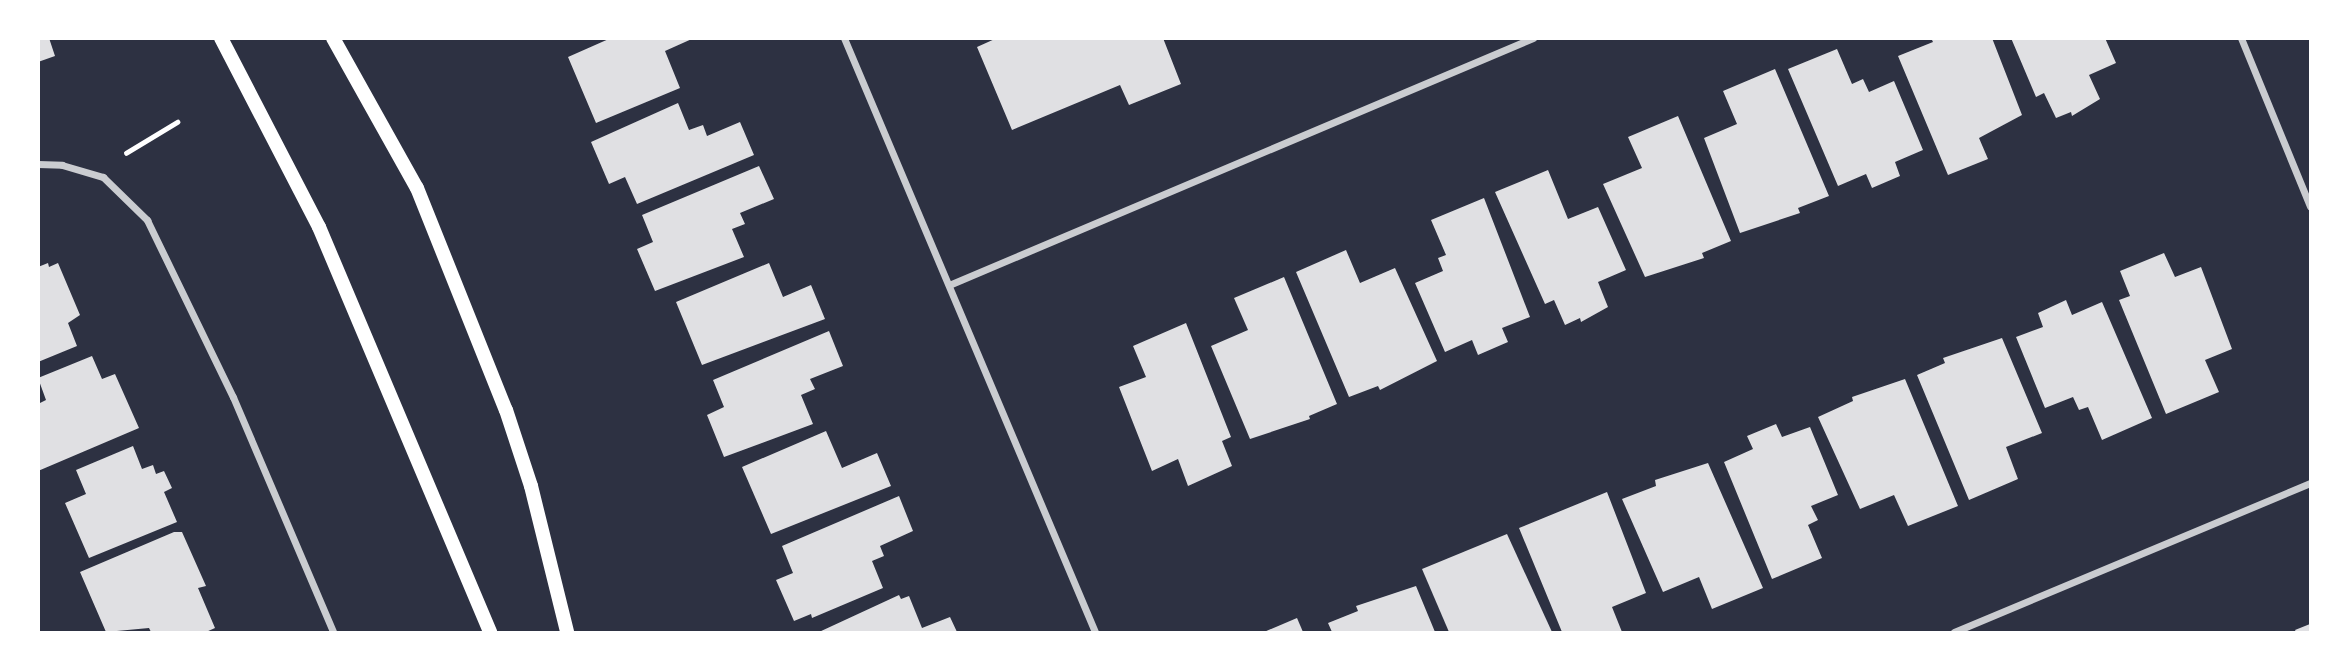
<!DOCTYPE html>
<html>
<head>
<meta charset="utf-8">
<style>
  body { margin:0 }
  #map { position:relative; width:2349px; height:671px; overflow:hidden; background:#2d3142; font-family:Jost,sans-serif }
  div>[style] { position:absolute }
  .building>* { inset:0; background:#e0e0e3 }
  .path>* { height:4.5px; margin:-2.25px; padding:0 2.25px; transform-origin:2.25px; border-radius:2.25px; background:#fff }
  .minor>* { height:7px; margin:-3.5px; padding:0 3.5px; transform-origin:3.5px; border-radius:3.5px; background:#caccd0 }
  .secondary>* { height:14px; margin:-7px; padding:0 7px; transform-origin:7px; border-radius:7px; background:#fff }
  span { translate:-50% -50%; white-space:nowrap; text-align:center; line-height:1.15; -webkit-text-stroke:5px #fff; paint-order:stroke }
  .frame { position:absolute; inset:0; border:40px solid #fff; pointer-events:none }
</style>
</head>
<body>
<div id="map">
  <div class="building">
    <div style="clip-path:polygon(38px 38px,49px 38px,55px 56px,38px 62px)"></div>
    <div style="clip-path:polygon(611px 38px,694px 38px,665px 51px,680px 88px,596px 123px,568px 57px)"></div>
    <div style="clip-path:polygon(997px 38px,1163px 38px,1181px 84px,1129px 105px,1120px 85px,1012px 130px,977px 47px)"></div>
    <div style="clip-path:polygon(1931px 38px,1992px 38px,2022px 115px,1979px 138px,1988px 159px,1948px 175px,1898px 56px,1933px 42px)"></div>
    <div style="clip-path:polygon(2011px 38px,2105px 38px,2116px 63px,2089px 75px,2100px 99px,2072px 116px,2071px 112px,2056px 118px,2044px 93px,2036px 97px)"></div>
    <div style="clip-path:polygon(1837px 49px,1852px 84px,1863px 79px,1869px 92px,1894px 81px,1923px 150px,1895px 162px,1900px 176px,1872px 188px,1866px 174px,1838px 186px,1788px 69px)"></div>
    <div style="clip-path:polygon(1775px 69px,1829px 196px,1798px 208px,1800px 213px,1740px 233px,1704px 138px,1737px 124px,1723px 91px)"></div>
    <div style="clip-path:polygon(678px 103px,689px 130px,703px 125px,707px 136px,740px 122px,754px 155px,637px 204px,625px 177px,609px 184px,591px 142px)"></div>
    <div style="clip-path:polygon(1678px 116px,1731px 241px,1702px 253px,1704px 258px,1645px 277px,1603px 184px,1642px 168px,1628px 137px)"></div>
    <div style="clip-path:polygon(759px 166px,774px 199px,740px 213px,745px 224px,732px 229px,744px 257px,655px 291px,637px 249px,653px 242px,642px 215px)"></div>
    <div style="clip-path:polygon(1548px 170px,1568px 219px,1598px 207px,1626px 270px,1598px 282px,1608px 307px,1581px 322px,1580px 318px,1565px 325px,1554px 300px,1545px 304px,1495px 192px)"></div>
    <div style="clip-path:polygon(1484px 198px,1530px 317px,1502px 328px,1508px 342px,1478px 355px,1472px 340px,1445px 352px,1415px 283px,1443px 271px,1438px 258px,1446px 255px,1431px 220px)"></div>
    <div style="clip-path:polygon(1346px 250px,1360px 283px,1395px 268px,1437px 361px,1380px 390px,1378px 386px,1349px 397px,1296px 272px)"></div>
    <div style="clip-path:polygon(2164px 253px,2175px 277px,2201px 267px,2232px 349px,2205px 360px,2219px 392px,2166px 414px,2119px 300px,2130px 296px,2120px 271px)"></div>
    <div style="clip-path:polygon(48px 263px,49px 267px,58px 263px,80px 315px,68px 323px,77px 346px,38px 362px,38px 267px)"></div>
    <div style="clip-path:polygon(769px 263px,783px 297px,811px 285px,825px 319px,702px 365px,676px 302px)"></div>
    <div style="clip-path:polygon(1284px 277px,1337px 404px,1309px 416px,1310px 419px,1250px 439px,1211px 346px,1248px 330px,1234px 298px)"></div>
    <div style="clip-path:polygon(2066px 300px,2072px 315px,2102px 302px,2152px 418px,2102px 440px,2088px 407px,2079px 410px,2073px 397px,2045px 408px,2016px 337px,2043px 327px,2038px 313px)"></div>
    <div style="clip-path:polygon(1186px 323px,1231px 437px,1222px 441px,1232px 466px,1188px 486px,1178px 459px,1152px 471px,1119px 387px,1146px 377px,1133px 346px)"></div>
    <div style="clip-path:polygon(829px 331px,843px 366px,810px 379px,815px 389px,801px 395px,813px 424px,724px 457px,707px 415px,724px 407px,713px 380px)"></div>
    <div style="clip-path:polygon(2002px 338px,2042px 433px,2006px 447px,2018px 479px,1969px 500px,1917px 375px,1945px 363px,1943px 358px)"></div>
    <div style="clip-path:polygon(92px 356px,102px 379px,115px 374px,139px 428px,38px 471px,38px 404px,46px 400px,38px 378px)"></div>
    <div style="clip-path:polygon(1905px 379px,1958px 506px,1908px 526px,1894px 495px,1860px 509px,1818px 417px,1853px 401px,1852px 397px)"></div>
    <div style="clip-path:polygon(1776px 424px,1782px 437px,1810px 427px,1838px 495px,1811px 506px,1818px 520px,1808px 525px,1822px 558px,1772px 579px,1724px 462px,1753px 449px,1747px 436px)"></div>
    <div style="clip-path:polygon(826px 431px,842px 468px,877px 453px,891px 486px,771px 534px,742px 467px)"></div>
    <div style="clip-path:polygon(133px 446px,142px 469px,153px 465px,156px 474px,164px 471px,172px 488px,164px 492px,177px 522px,89px 558px,65px 503px,86px 494px,76px 470px)"></div>
    <div style="clip-path:polygon(1708px 463px,1763px 588px,1712px 609px,1699px 577px,1663px 592px,1622px 499px,1656px 486px,1655px 480px)"></div>
    <div style="clip-path:polygon(1607px 492px,1646px 593px,1612px 607px,1622px 632px,1562px 632px,1519px 528px)"></div>
    <div style="clip-path:polygon(899px 496px,913px 531px,880px 546px,884px 556px,872px 561px,883px 588px,812px 618px,811px 614px,794px 621px,776px 580px,793px 573px,782px 546px)"></div>
    <div style="clip-path:polygon(174px 532px,182px 532px,206px 586px,198px 588px,215px 628px,206px 632px,151px 632px,149px 628px,106px 632px,80px 572px)"></div>
    <div style="clip-path:polygon(1507px 534px,1552px 632px,1449px 632px,1422px 569px)"></div>
    <div style="clip-path:polygon(1416px 586px,1435px 632px,1332px 632px,1328px 623px,1358px 611px,1356px 606px)"></div>
    <div style="clip-path:polygon(899px 595px,901px 599px,909px 596px,922px 628px,950px 617px,957px 632px,819px 632px)"></div>
    <div style="clip-path:polygon(1297px 618px,1303px 632px,1264px 632px)"></div>
    <div style="clip-path:polygon(2310px 624px,2310px 632px,2296px 632px,2295px 630px)"></div>
  </div>
  <div class="path">
    <div style="left:126px;top:153px;width:60px;rotate:-31.3deg"></div>
  </div>
  <div class="minor">
    <div style="left:844px;top:38px;width:645px;rotate:67.09deg"></div>
    <div style="left:2241px;top:38px;width:182px;rotate:67.7deg"></div>
    <div style="left:38px;top:164px;width:24px;rotate:2deg"></div>
    <div style="left:62px;top:165px;width:43px;rotate:16.3deg"></div>
    <div style="left:103px;top:177px;width:62px;rotate:44.3deg"></div>
    <div style="left:147px;top:220px;width:197px;rotate:64.1deg"></div>
    <div style="left:233px;top:397px;width:255px;rotate:66.9deg"></div>
    <div style="left:949px;top:285px;width:634px;rotate:-22.93deg"></div>
    <div style="left:1954px;top:632px;width:386px;rotate:-22.7deg"></div>
  </div>
  <div class="secondary">
    <div style="left:221px;top:38px;width:213px;rotate:62.6deg"></div>
    <div style="left:319px;top:227px;width:440px;rotate:67.1deg"></div>
    <div style="left:333px;top:38px;width:172px;rotate:60.8deg"></div>
    <div style="left:417px;top:188px;width:239px;rotate:68.2deg"></div>
    <div style="left:506px;top:410px;width:80px;rotate:71.8deg"></div>
    <div style="left:531px;top:486px;width:150px;rotate:76.1deg"></div>
  </div>
  <div class="frame"></div>
</div>
</body>
</html>
